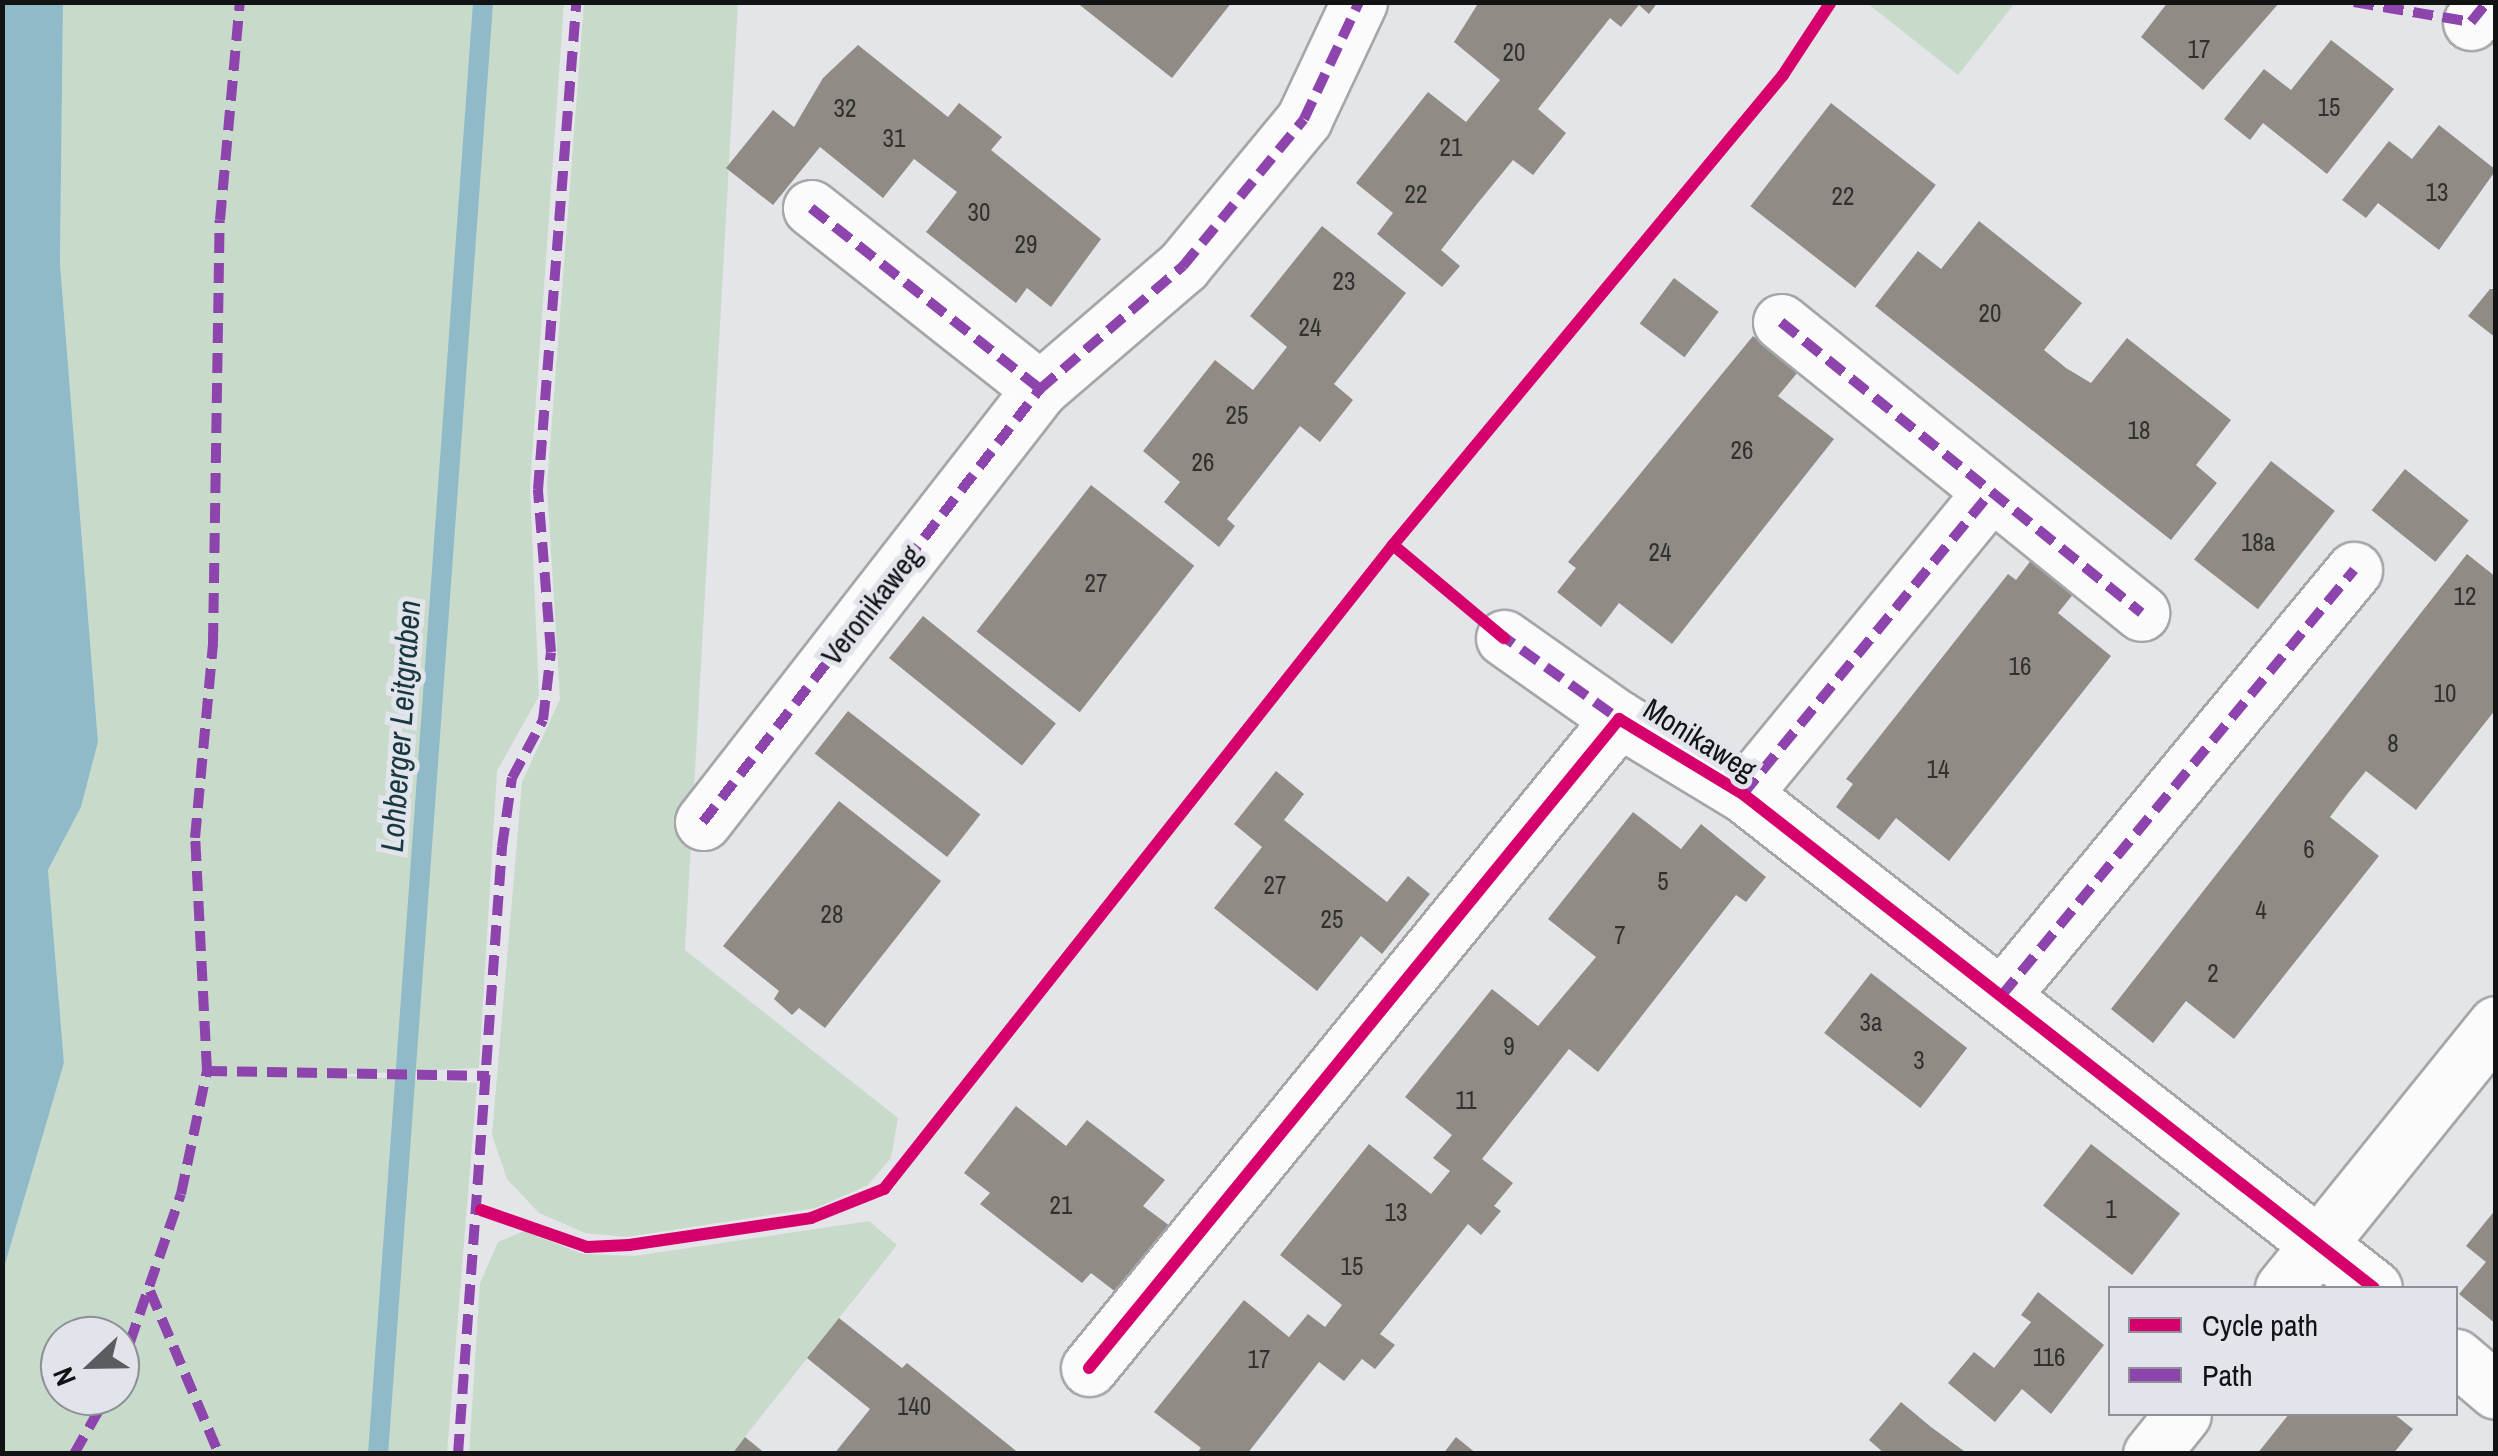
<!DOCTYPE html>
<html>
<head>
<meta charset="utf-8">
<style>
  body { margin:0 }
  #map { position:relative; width:2498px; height:1456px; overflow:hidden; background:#e3e5e9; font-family:"Archivo Narrow",sans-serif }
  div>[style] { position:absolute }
  .green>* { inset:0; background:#c8dbcb }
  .water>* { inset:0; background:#90bac7 }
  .stream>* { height:20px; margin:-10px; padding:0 10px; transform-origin:10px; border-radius:10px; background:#90bac7 }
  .building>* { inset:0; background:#908c85; transform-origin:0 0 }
  .roads { filter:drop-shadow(2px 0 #a5a6a9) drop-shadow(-2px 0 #a5a6a9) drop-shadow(0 2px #a5a6a9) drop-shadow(0 -2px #a5a6a9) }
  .minor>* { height:55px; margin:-27.5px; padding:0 27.5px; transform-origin:27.5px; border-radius:27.5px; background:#fbfbfc }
  .quiet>* { height:10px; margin-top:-5px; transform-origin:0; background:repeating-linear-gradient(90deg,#8e44ad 0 20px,transparent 0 30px) }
  .cycleway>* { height:12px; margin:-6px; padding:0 6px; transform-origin:6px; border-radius:6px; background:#d6006c }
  span { translate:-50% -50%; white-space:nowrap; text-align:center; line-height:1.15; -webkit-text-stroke:10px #e1e4eb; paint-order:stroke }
  .number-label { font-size:25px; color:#323131 }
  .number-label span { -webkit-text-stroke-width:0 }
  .street-label { font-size:30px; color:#121315 }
  .water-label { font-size:32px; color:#18373e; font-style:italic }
  .frame { position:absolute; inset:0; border:5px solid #121315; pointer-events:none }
  .legend { position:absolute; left:2108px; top:1286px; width:350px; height:130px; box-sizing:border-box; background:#e1e4eb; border:2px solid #8e9095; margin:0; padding:12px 18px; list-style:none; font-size:30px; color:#121315 }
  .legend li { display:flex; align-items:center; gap:20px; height:50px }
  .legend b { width:50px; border:2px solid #8e9095 }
  .north { position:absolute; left:40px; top:1316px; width:100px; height:100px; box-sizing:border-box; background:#e1e4eb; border:2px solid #8e9095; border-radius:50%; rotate:248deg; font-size:28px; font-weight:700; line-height:40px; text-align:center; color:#121315 }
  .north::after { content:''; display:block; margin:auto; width:35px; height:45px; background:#5b5c5f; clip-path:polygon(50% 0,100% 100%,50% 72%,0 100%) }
</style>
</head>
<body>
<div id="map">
  <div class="green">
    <div style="clip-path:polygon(evenodd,63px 3px,564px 3px,530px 486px,539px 696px,497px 771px,479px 1068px,327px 1075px,477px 1083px,447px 1453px,3px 1454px,3px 1271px,64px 1063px,48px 870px,81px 807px,98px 742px,60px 264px,63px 3px,60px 1336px,120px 1336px,120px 1396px,60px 1396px,60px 1336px)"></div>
    <div style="clip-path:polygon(584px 3px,738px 3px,685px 950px,898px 1118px,891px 1158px,868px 1185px,816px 1208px,626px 1237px,585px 1233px,539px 1213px,507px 1179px,492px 1135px,522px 782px,560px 699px,547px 486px)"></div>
    <div style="clip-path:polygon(1867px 3px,2015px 3px,1958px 75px)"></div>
    <div style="clip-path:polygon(869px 1221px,897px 1245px,732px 1453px,469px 1454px,480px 1283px,498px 1242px,524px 1231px,583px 1254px,634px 1256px)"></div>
  </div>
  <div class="water">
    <div style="clip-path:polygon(63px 3px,60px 264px,98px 742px,81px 807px,48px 870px,64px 1063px,3px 1271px,2px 3px)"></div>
  </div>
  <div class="stream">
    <div style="left:378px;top:1454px;width:1456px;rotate:-85.86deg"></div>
  </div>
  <div class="building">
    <div style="clip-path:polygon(1076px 2px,1232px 2px,1172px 78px)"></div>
    <div style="clip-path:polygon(1479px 2px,1658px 2px,1649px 14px,1639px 5px,1621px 27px,1610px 18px,1538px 109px,1566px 133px,1533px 175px,1513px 160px,1477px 204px,1441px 250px,1460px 266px,1442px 287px,1377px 234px,1393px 213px,1356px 183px,1428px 92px,1466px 122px,1500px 80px,1454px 42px)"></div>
    <div style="clip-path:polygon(2168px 2px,2280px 2px,2203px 90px,2141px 37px)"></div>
    <div style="clip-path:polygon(2331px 40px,2394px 89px,2327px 174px,2263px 123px,2250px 140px,2224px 119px,2264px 69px,2291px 90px)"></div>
    <div style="clip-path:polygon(858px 45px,948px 117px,959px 103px,1002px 137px,991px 150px,1101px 239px,1051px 307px,1027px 288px,1016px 303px,926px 232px,957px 192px,914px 159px,883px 198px,820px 147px,773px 205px,726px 168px,773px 110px,794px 127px,823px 78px)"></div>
    <div style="left:1831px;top:103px;width:133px;height:131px;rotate:38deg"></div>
    <div style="clip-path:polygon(2439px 125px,2496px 170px,2439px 250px,2378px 203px,2366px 218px,2342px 200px,2389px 141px,2412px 159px)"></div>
    <div style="clip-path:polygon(1979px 221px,2082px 303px,2044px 350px,2066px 368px,2091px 383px,2127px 338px,2231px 420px,2196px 465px,2217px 483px,2171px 540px,1875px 306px,1918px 251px,1941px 269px)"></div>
    <div style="clip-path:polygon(1322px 226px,1406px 293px,1334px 384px,1353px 400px,1320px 442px,1300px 426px,1227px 519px,1235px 526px,1219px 547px,1164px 502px,1180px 482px,1143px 451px,1215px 360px,1253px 390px,1287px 347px,1250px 316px)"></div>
    <div style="left:1674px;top:278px;width:56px;height:57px;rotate:37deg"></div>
    <div style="clip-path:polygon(2490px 289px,2496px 289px,2496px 338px,2468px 316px)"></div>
    <div style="clip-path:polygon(1753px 336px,1798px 372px,1778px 396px,1834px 439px,1672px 644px,1619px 603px,1601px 627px,1557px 592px,1576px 568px,1568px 562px)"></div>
    <div style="left:2271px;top:461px;width:81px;height:125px;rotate:38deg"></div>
    <div style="left:2405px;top:469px;width:82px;height:53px;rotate:39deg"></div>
    <div style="left:1091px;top:485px;width:131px;height:186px;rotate:38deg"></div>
    <div style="clip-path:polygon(2467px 554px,2496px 577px,2496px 709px,2416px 810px,2366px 771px,2348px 793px,2330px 817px,2379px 856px,2234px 1039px,2186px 1001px,2153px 1043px,2111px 1009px)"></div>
    <div style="clip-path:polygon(2032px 559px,2075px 592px,2058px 613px,2111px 656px,1949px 861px,1896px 818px,1879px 840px,1836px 807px,1853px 784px,1846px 779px,2008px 574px,2016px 580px)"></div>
    <div style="left:923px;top:616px;width:171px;height:54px;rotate:39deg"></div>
    <div style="left:848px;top:711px;width:168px;height:54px;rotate:38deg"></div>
    <div style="clip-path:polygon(1276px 771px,1304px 794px,1284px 820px,1387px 902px,1408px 876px,1430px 894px,1382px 954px,1361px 936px,1317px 991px,1214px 908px,1262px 847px,1234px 824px)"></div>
    <div style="clip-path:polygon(839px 801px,941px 881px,825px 1028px,799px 1008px,792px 1015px,774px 999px,779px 991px,723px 946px)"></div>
    <div style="clip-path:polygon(1633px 812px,1681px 849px,1701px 824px,1766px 877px,1746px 902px,1736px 895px,1598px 1072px,1569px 1049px,1482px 1159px,1513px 1183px,1494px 1206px,1501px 1211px,1481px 1235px,1468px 1224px,1380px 1334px,1395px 1345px,1375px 1369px,1362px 1359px,1344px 1381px,1319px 1362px,1247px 1454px,1196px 1454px,1201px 1448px,1154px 1412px,1244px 1300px,1289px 1337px,1308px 1314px,1325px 1327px,1342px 1305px,1280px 1255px,1369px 1144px,1431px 1194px,1450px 1171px,1433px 1158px,1452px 1135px,1405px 1097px,1492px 989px,1538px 1026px,1596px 957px,1548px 919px)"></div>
    <div style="left:1871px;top:973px;width:122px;height:76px;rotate:38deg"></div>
    <div style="clip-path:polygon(1016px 1106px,1066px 1146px,1087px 1120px,1165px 1180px,1143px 1206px,1170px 1226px,1117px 1293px,1091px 1273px,1082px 1283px,980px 1204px,990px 1193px,964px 1173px)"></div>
    <div style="left:2091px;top:1144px;width:113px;height:78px;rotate:38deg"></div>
    <div style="clip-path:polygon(2496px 1209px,2496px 1324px,2459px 1294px,2486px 1262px,2466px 1246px)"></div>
    <div style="clip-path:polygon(2038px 1292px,2104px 1345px,2051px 1414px,2022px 1389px,1995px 1422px,1948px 1383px,1974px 1352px,1994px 1368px,2031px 1322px,2021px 1315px)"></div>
    <div style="clip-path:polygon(839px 1318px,902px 1368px,907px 1363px,1020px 1454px,834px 1454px,870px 1409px,807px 1358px)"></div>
    <div style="clip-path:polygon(1901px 1402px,1931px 1427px,1968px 1454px,1885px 1454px,1869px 1440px)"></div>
    <div style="clip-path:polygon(2289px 1414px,2394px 1414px,2413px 1429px,2393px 1454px,2257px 1454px)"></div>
    <div style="clip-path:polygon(745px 1437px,766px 1454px,732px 1454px)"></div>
    <div style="clip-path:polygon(1456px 1437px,1477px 1454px,1443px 1454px)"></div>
  </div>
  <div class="roads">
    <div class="minor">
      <div style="left:2471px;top:22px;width:26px;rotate:-51deg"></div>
      <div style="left:811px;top:208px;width:292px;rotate:38.3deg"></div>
      <div style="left:1781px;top:322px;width:463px;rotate:38.9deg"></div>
      <div style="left:1504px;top:638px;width:141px;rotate:35.2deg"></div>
      <div style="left:1743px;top:794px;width:387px;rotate:-50.6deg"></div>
      <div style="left:703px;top:822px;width:549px;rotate:-52.11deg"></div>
      <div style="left:1040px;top:389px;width:189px;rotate:-40.7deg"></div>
      <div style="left:1183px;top:266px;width:190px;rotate:-50.5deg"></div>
      <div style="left:1304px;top:119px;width:129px;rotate:-64.8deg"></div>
      <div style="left:2002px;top:995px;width:552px;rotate:-50.37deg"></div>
      <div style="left:2283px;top:1288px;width:339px;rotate:-51.1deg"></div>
      <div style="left:2456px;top:1357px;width:52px;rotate:40.4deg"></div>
      <div style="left:1089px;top:1368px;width:838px;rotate:-50.76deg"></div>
      <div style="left:1619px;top:719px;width:145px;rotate:31.2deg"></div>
      <div style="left:1743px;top:794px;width:801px;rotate:38.06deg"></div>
      <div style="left:2151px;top:1454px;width:51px;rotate:-51.3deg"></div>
    </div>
  </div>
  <div class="quiet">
    <div style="left:2354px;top:2px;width:119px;rotate:9.7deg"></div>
    <div style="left:2471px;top:22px;width:26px;rotate:-51deg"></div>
    <div style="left:811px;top:208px;width:292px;rotate:38.3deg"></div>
    <div style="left:1781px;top:322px;width:463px;rotate:38.9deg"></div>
    <div style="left:1497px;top:632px;width:150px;rotate:35.5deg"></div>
    <div style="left:1743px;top:794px;width:387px;rotate:-50.6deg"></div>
    <div style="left:703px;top:822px;width:549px;rotate:-52.11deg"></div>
    <div style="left:1040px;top:389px;width:189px;rotate:-40.7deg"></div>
    <div style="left:1183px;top:266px;width:190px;rotate:-50.5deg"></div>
    <div style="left:1304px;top:119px;width:129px;rotate:-64.8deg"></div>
    <div style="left:2002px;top:995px;width:552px;rotate:-50.37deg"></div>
    <div style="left:207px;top:1071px;width:282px;rotate:1deg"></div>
    <div style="left:150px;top:1291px;width:177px;rotate:67.1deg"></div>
    <div style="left:120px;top:1371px;width:187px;rotate:-71deg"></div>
    <div style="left:181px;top:1194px;width:126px;rotate:-78.1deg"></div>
    <div style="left:207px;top:1071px;width:233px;rotate:-92.9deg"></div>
    <div style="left:195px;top:838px;width:196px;rotate:-84.7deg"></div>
    <div style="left:213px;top:643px;width:423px;rotate:-89.1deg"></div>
    <div style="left:220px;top:220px;width:219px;rotate:-84.8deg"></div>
    <div style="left:74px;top:1454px;width:67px;rotate:-60.4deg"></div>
    <div style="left:458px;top:1454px;width:609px;rotate:-85.85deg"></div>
    <div style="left:502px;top:847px;width:70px;rotate:-81.8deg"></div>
    <div style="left:512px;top:778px;width:66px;rotate:-61.9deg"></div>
    <div style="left:543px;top:720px;width:68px;rotate:-83.3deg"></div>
    <div style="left:551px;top:652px;width:163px;rotate:-94.6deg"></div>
    <div style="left:538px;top:490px;width:489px;rotate:-85.5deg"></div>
  </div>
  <div class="cycleway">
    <div style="left:1393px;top:545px;width:145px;rotate:40deg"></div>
    <div style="left:481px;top:1210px;width:112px;rotate:19.2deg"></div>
    <div style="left:587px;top:1247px;width:42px;rotate:-2.7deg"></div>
    <div style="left:629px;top:1245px;width:184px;rotate:-8.4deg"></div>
    <div style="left:811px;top:1218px;width:79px;rotate:-21.7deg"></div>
    <div style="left:884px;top:1189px;width:821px;rotate:-51.68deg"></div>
    <div style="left:1393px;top:545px;width:611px;rotate:-50.31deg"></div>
    <div style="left:1783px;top:75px;width:87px;rotate:-56.7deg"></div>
    <div style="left:1089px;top:1368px;width:838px;rotate:-50.76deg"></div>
    <div style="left:1619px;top:719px;width:145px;rotate:31.2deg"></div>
    <div style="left:1743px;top:794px;width:801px;rotate:38.06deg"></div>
  </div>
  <div class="number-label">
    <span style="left:2199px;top:49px">17</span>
    <span style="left:1514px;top:52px">20</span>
    <span style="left:2329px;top:107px">15</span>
    <span style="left:845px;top:108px">32</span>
    <span style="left:894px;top:138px">31</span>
    <span style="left:1451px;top:147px">21</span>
    <span style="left:2437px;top:192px">13</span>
    <span style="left:1416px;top:194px">22</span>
    <span style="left:1843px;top:196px">22</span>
    <span style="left:979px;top:212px">30</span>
    <span style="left:1026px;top:244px">29</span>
    <span style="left:1344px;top:281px">23</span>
    <span style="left:1990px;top:313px">20</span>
    <span style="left:1310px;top:327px">24</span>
    <span style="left:1237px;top:415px">25</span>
    <span style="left:2139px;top:430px">18</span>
    <span style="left:1742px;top:450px">26</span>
    <span style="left:1203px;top:462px">26</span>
    <span style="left:2258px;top:542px">18a</span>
    <span style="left:1660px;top:552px">24</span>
    <span style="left:1096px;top:583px">27</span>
    <span style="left:2465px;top:596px">12</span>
    <span style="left:2020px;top:666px">16</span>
    <span style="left:2445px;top:693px">10</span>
    <span style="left:2393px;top:743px">8</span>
    <span style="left:1938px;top:769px">14</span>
    <span style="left:2309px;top:849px">6</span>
    <span style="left:1663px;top:881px">5</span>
    <span style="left:1275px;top:885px">27</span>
    <span style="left:2261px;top:910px">4</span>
    <span style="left:832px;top:914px">28</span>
    <span style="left:1332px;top:919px">25</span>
    <span style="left:1620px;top:935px">7</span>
    <span style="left:2213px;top:973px">2</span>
    <span style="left:1871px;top:1022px">3a</span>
    <span style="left:1509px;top:1046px">9</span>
    <span style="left:1919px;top:1060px">3</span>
    <span style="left:1466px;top:1100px">11</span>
    <span style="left:1061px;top:1205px">21</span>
    <span style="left:2111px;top:1209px">1</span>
    <span style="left:1396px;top:1212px">13</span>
    <span style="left:1352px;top:1266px">15</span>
    <span style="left:2049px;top:1357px">116</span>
    <span style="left:1259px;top:1359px">17</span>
    <span style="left:914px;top:1406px">140</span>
  </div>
  <div class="street-label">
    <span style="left:871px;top:605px;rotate:-52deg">Veronikaweg</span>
    <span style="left:1700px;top:739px;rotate:32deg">Monikaweg</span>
  </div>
  <div class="water-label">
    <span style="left:401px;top:726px;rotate:-86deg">Lohberger Leitgraben</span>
  </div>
  <div class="frame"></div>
  <ul class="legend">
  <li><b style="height:12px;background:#d6006c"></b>Cycle path</li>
  <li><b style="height:12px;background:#8e44ad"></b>Path</li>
  </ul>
  <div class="north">N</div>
</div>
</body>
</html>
